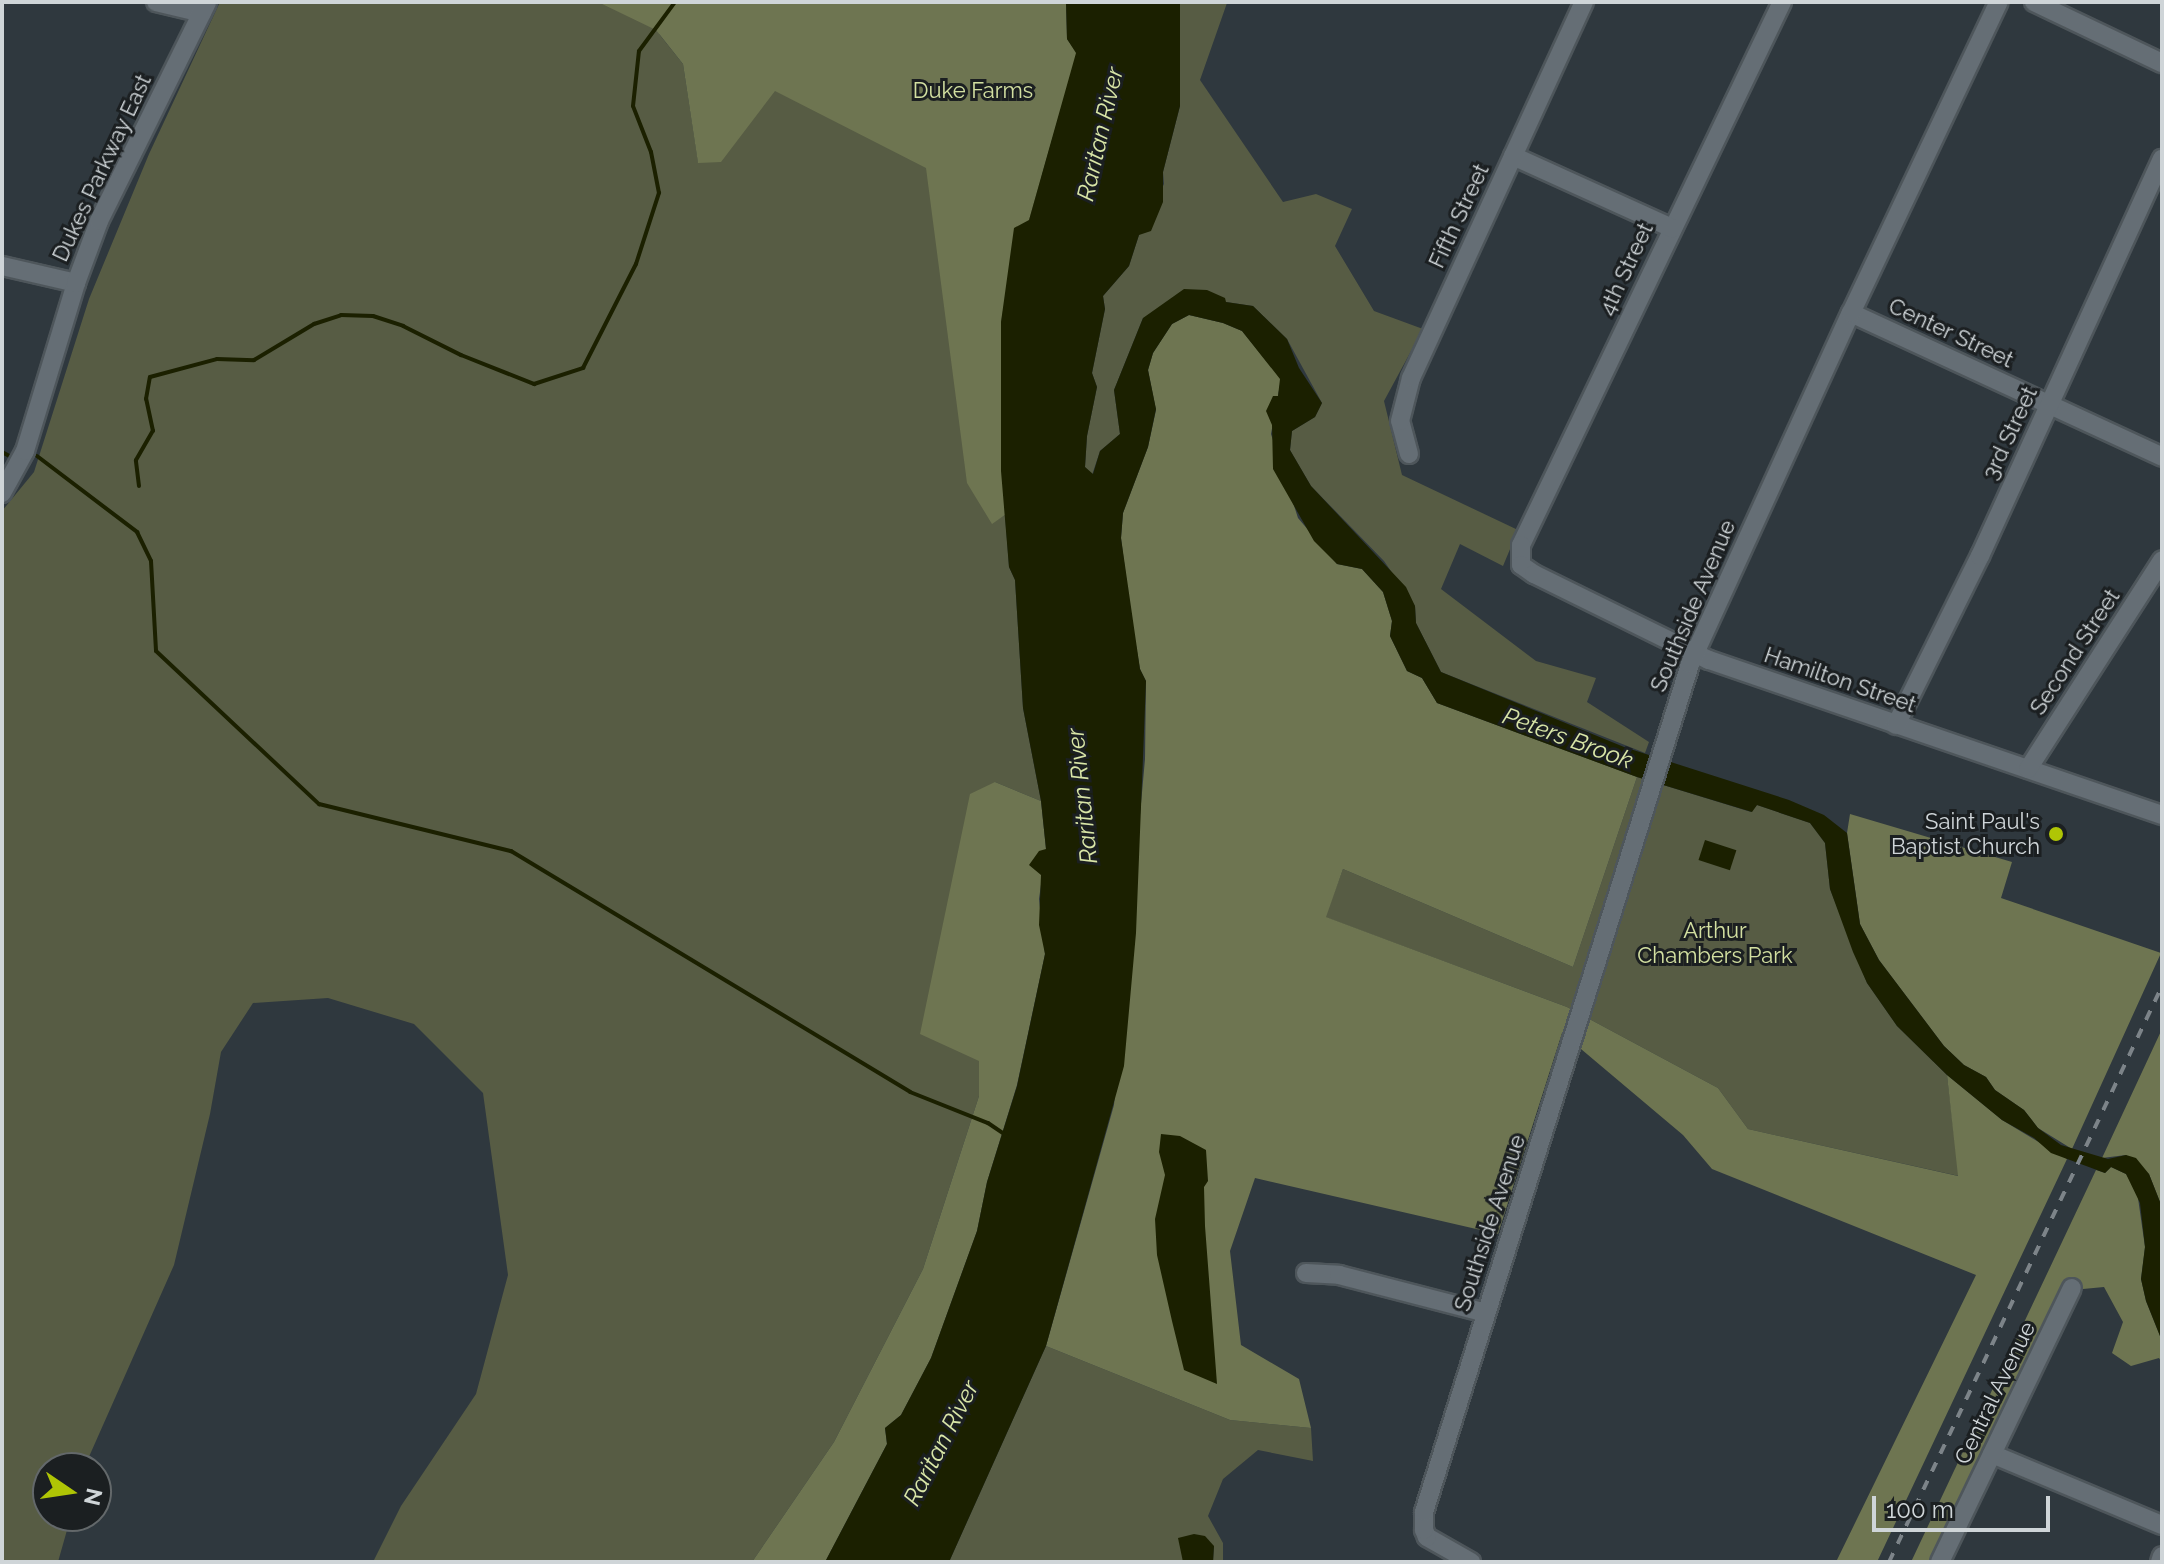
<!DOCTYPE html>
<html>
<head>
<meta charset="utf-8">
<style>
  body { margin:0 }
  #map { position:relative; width:2164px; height:1564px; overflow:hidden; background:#2f383e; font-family:Raleway,sans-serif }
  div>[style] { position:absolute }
  .green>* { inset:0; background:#575c44 }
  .forest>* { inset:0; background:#6e7551 }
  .water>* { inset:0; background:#1b2000; transform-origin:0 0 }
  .stream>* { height:4px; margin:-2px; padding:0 2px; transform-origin:2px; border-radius:2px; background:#1b2000 }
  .roads { filter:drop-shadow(2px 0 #4e565b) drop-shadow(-2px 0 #4e565b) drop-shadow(0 2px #4e565b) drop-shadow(0 -2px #4e565b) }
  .minor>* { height:18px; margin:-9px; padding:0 9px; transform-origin:9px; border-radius:9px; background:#656e75 }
  .rail>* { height:4px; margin-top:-2px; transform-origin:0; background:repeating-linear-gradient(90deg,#7d8489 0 10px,transparent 0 20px) }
  .dots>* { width:22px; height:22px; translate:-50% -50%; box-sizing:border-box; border:4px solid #1b1f21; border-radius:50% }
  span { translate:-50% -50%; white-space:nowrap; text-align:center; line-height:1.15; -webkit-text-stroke:6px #1b1f21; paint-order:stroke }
  .park-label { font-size:22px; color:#d3e0a1 }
  .street-label { font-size:22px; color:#cfd5d8 }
  .poi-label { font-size:22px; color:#cfd5d8 }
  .right { translate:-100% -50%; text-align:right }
  .water-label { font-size:24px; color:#d9e6a7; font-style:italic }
  .frame { position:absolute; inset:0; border:4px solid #cfd5d8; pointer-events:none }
  .north { position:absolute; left:32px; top:1452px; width:80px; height:80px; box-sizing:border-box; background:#1b1f21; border:2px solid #63686a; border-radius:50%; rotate:103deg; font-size:22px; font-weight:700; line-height:32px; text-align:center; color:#cfd5d8 }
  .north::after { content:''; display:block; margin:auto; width:28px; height:36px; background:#afc505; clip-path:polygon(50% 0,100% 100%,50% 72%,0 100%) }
  .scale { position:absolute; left:1872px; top:1496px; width:178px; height:36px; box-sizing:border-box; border:4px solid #cfd5d8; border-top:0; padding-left:10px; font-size:24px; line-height:28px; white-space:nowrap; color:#cfd5d8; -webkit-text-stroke:6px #1b1f21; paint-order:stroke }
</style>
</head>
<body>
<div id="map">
  <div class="green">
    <div style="clip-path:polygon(evenodd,220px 2px,1066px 2px,992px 523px,1005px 515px,1009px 567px,1015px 580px,1023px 708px,1041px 801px,995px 782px,979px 1096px,923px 1269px,834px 1442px,752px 1562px,373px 1562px,401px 1506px,476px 1394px,508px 1275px,483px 1093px,414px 1024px,328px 998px,253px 1003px,221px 1052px,210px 1114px,174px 1265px,84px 1468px,48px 1468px,48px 1516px,71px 1516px,58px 1562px,2px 1562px,2px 511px,34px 472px,89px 299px,149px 154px,220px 2px,659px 34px,774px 91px,698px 162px,683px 64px,659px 34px)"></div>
    <div style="clip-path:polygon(1180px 2px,1231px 2px,1227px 3px,1200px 80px,1283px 202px,1316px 194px,1352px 209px,1335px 246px,1374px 311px,1423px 329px,1384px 401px,1402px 475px,1518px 530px,1503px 566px,1460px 544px,1441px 589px,1536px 661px,1596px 678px,1587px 702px,1649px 742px,1645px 753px,1441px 672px,1416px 623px,1415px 606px,1384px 561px,1311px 486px,1290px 450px,1292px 431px,1315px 417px,1322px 403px,1287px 339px,1253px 306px,1226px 302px,1143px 318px,1114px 390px,1120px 434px,1100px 451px,1092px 475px,1085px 467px,1087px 436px,1097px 387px,1092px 373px,1105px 309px,1103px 296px,1129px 266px,1139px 235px,1164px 184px,1163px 172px,1180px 106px)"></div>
    <div style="clip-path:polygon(1637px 777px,1751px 812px,1757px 805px,1810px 823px,1825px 843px,1830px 889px,1867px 983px,1897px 1026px,1947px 1075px,1959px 1176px,1748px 1129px,1718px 1088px,1567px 1007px,1325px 917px,1343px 869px,1573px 967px)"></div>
    <div style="clip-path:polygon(1046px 1346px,1230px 1420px,1311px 1428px,1313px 1461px,1258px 1450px,1223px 1479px,1208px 1516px,1223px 1543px,1223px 1562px,1213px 1562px,1214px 1546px,1183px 1562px,949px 1562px)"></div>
  </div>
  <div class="forest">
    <div style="clip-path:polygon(598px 2px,1066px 2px,1067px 39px,1077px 53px,1029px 220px,1009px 276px,1001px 322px,1005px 515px,992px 524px,967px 483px,926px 168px,775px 91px,721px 162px,698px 163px,683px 64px,656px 30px)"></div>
    <div style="clip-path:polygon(1189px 315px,1223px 323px,1242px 331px,1281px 379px,1271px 434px,1298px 518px,1337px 564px,1362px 569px,1383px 592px,1392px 621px,1390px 636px,1407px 671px,1422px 678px,1437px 703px,1637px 777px,1573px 967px,1343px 869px,1326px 917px,1567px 1007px,1718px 1088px,1748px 1129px,1958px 1176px,1947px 1075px,2002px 1120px,2067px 1159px,1877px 1562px,1836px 1562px,1976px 1275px,1712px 1169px,1683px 1135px,1562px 1033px,1498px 1234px,1255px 1178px,1230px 1251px,1241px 1345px,1299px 1379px,1311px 1428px,1230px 1420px,1046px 1346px,1114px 1105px,1145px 759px,1146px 681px,1140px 669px,1131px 616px,1121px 538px,1123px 513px,1148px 447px,1156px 410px,1148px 370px,1153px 353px,1172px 324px)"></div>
    <div style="clip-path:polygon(995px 782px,1041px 801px,1046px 849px,1039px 899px,1045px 954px,1017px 1085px,987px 1182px,977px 1231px,931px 1358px,901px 1415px,885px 1428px,887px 1444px,825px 1562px,752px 1562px,834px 1442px,923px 1269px,979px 1096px,979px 1061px,920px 1034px,970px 794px)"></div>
    <div style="clip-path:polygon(1850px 814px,2012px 862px,2001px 898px,2161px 953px,2072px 1149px,2038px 1128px,2024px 1110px,1995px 1090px,1986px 1077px,1964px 1065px,1944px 1046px,1879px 960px,1860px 924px,1847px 833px)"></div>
    <div style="clip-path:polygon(2162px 1029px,2162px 1207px,2149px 1174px,2126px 1155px,2102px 1158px)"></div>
    <div style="clip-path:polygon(2111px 1167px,2126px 1174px,2137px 1191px,2145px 1247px,2141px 1279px,2146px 1301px,2162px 1341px,2162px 1363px,2159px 1358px,2131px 1366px,2112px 1353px,2123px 1322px,2104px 1287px,2062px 1291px,1932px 1562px,1911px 1562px,2096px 1170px,2105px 1173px)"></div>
  </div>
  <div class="water">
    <div style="clip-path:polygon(1066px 2px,1180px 2px,1180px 106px,1163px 172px,1163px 202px,1151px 231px,1139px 235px,1129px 266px,1103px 296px,1105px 309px,1092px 373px,1097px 387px,1087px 436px,1085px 467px,1093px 474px,1100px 451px,1120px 434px,1114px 390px,1143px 318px,1184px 289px,1207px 290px,1225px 298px,1226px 302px,1253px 306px,1287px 339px,1299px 368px,1322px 403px,1315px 417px,1292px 431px,1290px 450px,1311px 486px,1406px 587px,1415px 606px,1416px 623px,1441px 672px,1624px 747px,1789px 800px,1824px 815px,1847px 833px,1860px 924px,1879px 960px,1944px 1046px,1964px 1065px,1986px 1077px,1995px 1090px,2024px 1110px,2038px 1128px,2061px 1145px,2108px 1159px,2126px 1155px,2136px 1158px,2149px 1174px,2162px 1207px,2162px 1341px,2146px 1301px,2141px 1279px,2145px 1247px,2140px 1203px,2126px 1174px,2111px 1167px,2105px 1173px,2051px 1153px,2034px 1138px,2002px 1120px,1947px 1075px,1897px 1026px,1867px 983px,1853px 952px,1830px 889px,1825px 843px,1810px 823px,1757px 805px,1752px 812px,1637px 777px,1437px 703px,1422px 678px,1407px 671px,1390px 636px,1392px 621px,1383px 592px,1362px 569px,1337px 564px,1314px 541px,1273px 469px,1272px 425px,1266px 411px,1273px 396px,1278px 396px,1280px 379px,1242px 331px,1223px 323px,1189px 315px,1172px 324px,1153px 353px,1148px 370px,1156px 409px,1148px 447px,1123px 513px,1121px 538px,1140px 669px,1146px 681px,1136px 933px,1124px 1066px,1046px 1346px,949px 1562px,825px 1562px,887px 1444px,885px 1428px,901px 1415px,931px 1358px,952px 1300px,977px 1231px,987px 1182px,1017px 1086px,1045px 954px,1039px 925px,1041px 875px,1029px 865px,1039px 851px,1046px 849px,1041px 801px,1023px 708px,1015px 580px,1009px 567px,1001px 471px,1001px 322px,1014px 228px,1029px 220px,1076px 53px,1067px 39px)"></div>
    <div style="left:1705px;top:840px;width:33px;height:21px;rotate:18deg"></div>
    <div style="clip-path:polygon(1161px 1134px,1180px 1136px,1206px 1150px,1208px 1181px,1204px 1187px,1205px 1226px,1217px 1384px,1184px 1370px,1172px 1321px,1157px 1255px,1155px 1219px,1165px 1175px,1159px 1152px)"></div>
    <div style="clip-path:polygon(1194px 1534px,1205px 1536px,1214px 1546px,1213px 1562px,1183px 1562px,1178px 1538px)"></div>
  </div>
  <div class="stream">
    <div style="left:2px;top:452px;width:10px;rotate:29deg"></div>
    <div style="left:11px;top:457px;width:8px;rotate:-60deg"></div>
    <div style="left:37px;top:456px;width:126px;rotate:37.2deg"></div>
    <div style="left:137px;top:532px;width:32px;rotate:64deg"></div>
    <div style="left:151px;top:561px;width:90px;rotate:86.8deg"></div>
    <div style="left:156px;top:651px;width:224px;rotate:43.2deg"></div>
    <div style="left:319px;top:804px;width:198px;rotate:13.8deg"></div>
    <div style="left:511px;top:851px;width:466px;rotate:31.1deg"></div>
    <div style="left:910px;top:1092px;width:84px;rotate:21.7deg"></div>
    <div style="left:988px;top:1123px;width:22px;rotate:34deg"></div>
    <div style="left:139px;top:486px;width:26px;rotate:-97deg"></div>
    <div style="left:136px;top:460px;width:34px;rotate:-60deg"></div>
    <div style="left:153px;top:431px;width:33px;rotate:-102deg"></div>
    <div style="left:146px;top:399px;width:22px;rotate:-80deg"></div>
    <div style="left:150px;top:377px;width:69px;rotate:-15deg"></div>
    <div style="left:217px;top:359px;width:37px;rotate:2deg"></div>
    <div style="left:254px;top:360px;width:70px;rotate:-31deg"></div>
    <div style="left:314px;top:324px;width:28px;rotate:-18deg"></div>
    <div style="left:341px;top:315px;width:32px;rotate:2deg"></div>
    <div style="left:373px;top:316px;width:32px;rotate:18deg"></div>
    <div style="left:403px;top:326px;width:65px;rotate:26.6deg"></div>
    <div style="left:461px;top:355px;width:79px;rotate:21.7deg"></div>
    <div style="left:534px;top:384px;width:52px;rotate:-18.1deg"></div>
    <div style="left:583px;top:368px;width:117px;rotate:-63deg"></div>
    <div style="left:636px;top:264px;width:75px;rotate:-72.1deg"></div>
    <div style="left:659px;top:193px;width:42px;rotate:-101deg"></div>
    <div style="left:651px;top:152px;width:49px;rotate:-111.4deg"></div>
    <div style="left:633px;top:106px;width:55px;rotate:-83.8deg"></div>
    <div style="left:639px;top:51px;width:61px;rotate:-53.7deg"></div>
  </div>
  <div class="roads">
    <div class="minor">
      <div style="left:156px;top:2px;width:47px;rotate:13.4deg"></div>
      <div style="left:1782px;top:2px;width:602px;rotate:115.67deg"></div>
      <div style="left:1521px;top:545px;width:20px;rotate:90deg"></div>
      <div style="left:1521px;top:565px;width:16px;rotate:35deg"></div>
      <div style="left:1534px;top:574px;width:195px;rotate:26.2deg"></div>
      <div style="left:1709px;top:660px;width:479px;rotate:18.9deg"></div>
      <div style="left:2034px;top:2px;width:142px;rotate:25.5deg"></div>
      <div style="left:1513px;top:156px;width:175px;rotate:24.4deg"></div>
      <div style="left:2px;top:266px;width:76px;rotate:12.9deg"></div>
      <div style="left:1851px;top:313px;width:343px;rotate:24.8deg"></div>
      <div style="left:1409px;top:454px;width:34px;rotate:-105deg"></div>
      <div style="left:1400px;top:421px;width:44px;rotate:-75.7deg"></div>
      <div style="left:1411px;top:378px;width:414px;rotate:-65.3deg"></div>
      <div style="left:2px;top:493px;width:48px;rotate:-61.3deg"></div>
      <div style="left:25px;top:451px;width:176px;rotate:-73.1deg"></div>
      <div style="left:76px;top:283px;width:66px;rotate:-69.6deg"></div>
      <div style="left:99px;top:221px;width:244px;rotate:-63.7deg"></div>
      <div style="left:1896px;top:725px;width:189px;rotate:-63.6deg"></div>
      <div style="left:1980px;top:556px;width:437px;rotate:-65.4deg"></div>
      <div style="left:2028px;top:769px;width:248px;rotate:-57.3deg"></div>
      <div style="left:1306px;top:1273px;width:33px;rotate:3deg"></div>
      <div style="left:1339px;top:1275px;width:152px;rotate:14.5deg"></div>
      <div style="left:1992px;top:1454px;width:184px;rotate:22.7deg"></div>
      <div style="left:1471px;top:1562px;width:51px;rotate:-150.4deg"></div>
      <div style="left:1427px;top:1537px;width:8px;rotate:-113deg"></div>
      <div style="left:1424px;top:1530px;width:18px;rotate:-90deg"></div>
      <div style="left:1424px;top:1512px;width:889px;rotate:-72.58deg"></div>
      <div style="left:1690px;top:664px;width:386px;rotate:-65.4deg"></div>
      <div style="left:1851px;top:313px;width:344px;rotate:-64.6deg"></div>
      <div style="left:1940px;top:1562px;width:304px;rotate:-64.3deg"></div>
      <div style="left:2160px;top:1562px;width:6px;rotate:-72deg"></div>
    </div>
  </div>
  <div class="rail">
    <div style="left:1889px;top:1562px;width:637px;rotate:-64.64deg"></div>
  </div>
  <div class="dots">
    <div style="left:2056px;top:834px;background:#afc505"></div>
  </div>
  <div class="park-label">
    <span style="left:973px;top:91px">Duke Farms</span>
    <span style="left:1715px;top:943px">Arthur<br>Chambers Park</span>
  </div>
  <div class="street-label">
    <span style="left:102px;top:168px;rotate:-65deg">Dukes Parkway East</span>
    <span style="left:1459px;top:216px;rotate:-65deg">Fifth Street</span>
    <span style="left:1626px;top:269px;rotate:-65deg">4th Street</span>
    <span style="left:1951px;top:333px;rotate:25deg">Center Street</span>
    <span style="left:2010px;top:433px;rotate:-65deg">3rd Street</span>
    <span style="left:1693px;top:606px;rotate:-67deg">Southside Avenue</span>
    <span style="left:2075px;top:652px;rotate:-57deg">Second Street</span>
    <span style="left:1840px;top:680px;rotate:19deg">Hamilton Street</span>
    <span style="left:1490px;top:1223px;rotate:-72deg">Southside Avenue</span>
    <span style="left:1995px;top:1393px;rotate:-64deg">Central Avenue</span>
  </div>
  <div class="poi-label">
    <span class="right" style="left:2040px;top:834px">Saint Paul's<br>Baptist Church</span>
  </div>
  <div class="water-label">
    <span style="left:1100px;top:134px;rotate:-77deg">Raritan River</span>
    <span style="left:1568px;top:738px;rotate:20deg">Peters Brook</span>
    <span style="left:1082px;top:796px;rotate:-96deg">Raritan River</span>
    <span style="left:941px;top:1443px;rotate:-63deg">Raritan River</span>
  </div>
  <div class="frame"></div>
  <div class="north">N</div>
  <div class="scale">100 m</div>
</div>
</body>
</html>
